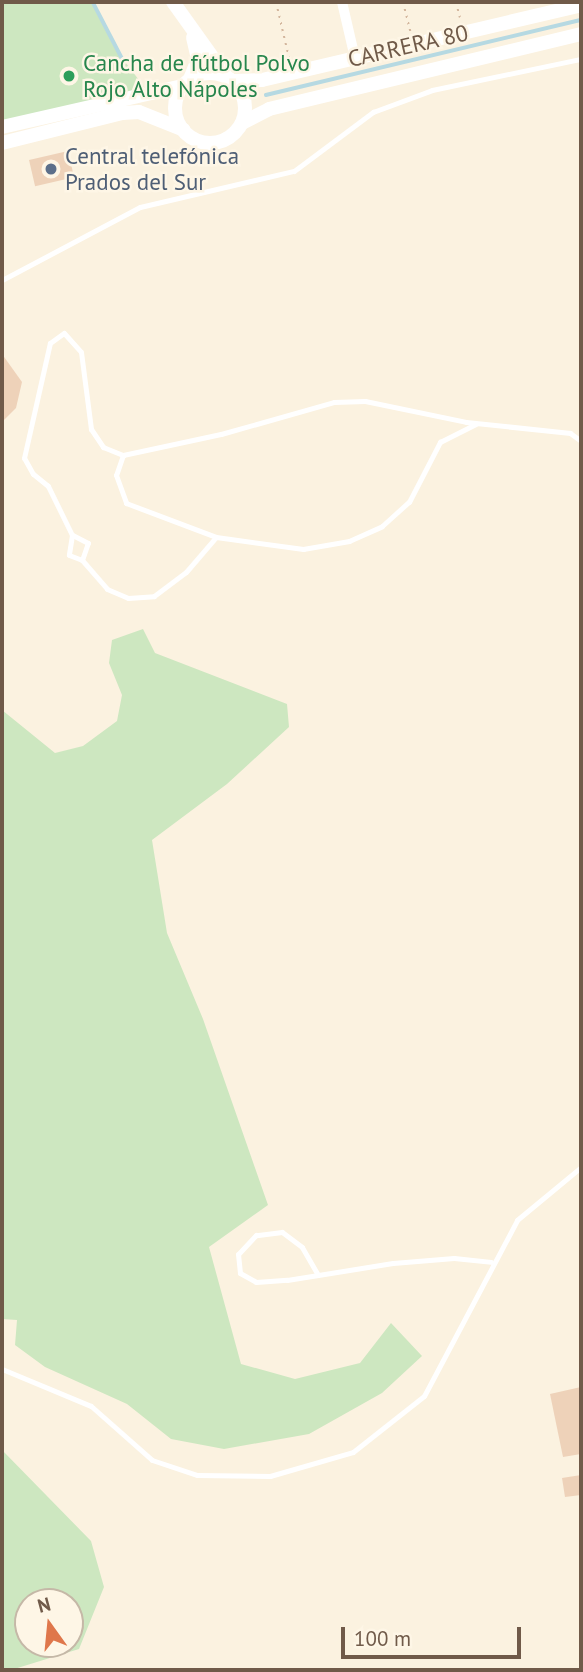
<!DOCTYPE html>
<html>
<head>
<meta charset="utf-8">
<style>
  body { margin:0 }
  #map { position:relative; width:583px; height:1672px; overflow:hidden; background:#fbf2e0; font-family:"PT Sans",sans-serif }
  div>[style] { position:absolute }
  .green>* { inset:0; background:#cde7c0 }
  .stream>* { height:3.5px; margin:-1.75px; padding:0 1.75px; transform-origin:1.75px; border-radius:1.75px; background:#b6d9e2 }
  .building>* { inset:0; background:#eed2b9; transform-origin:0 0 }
  .path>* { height:2px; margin-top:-1px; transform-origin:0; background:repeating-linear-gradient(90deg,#d3b69d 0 2px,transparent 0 7px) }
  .lane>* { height:5px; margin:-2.5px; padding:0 2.5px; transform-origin:2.5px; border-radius:2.5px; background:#fff }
  .street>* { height:10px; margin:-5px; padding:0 5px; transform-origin:5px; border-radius:5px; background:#fff }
  .secondary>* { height:14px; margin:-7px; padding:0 7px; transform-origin:7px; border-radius:7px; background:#fff }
  .secondary>.ring { margin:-7px; padding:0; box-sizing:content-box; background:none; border:14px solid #fff; border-radius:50% }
  .dots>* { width:19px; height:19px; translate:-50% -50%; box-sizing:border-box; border:4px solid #fef6e6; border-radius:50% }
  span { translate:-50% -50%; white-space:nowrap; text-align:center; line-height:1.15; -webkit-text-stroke:5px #fef6e6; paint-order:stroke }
  .street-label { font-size:23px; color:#705a49 }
  .leisure-label { font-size:23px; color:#27864d }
  .left { translate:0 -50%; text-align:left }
  .service-label { font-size:23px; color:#4e5e75 }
  .frame { position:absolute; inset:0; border:4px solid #705a49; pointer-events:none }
  .north { position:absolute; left:14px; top:1588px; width:70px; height:70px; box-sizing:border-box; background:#fef6e6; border:2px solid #c5b8a7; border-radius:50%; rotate:345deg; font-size:19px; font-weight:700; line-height:28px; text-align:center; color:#705a49 }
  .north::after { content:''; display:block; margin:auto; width:24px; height:32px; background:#df774b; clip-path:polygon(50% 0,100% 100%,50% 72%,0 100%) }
  .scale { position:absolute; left:341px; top:1627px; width:180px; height:32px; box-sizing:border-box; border:4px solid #705a49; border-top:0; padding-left:9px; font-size:21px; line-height:24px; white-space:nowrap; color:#705a49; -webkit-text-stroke:5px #fef6e6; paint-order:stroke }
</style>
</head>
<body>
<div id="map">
  <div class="green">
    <div style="clip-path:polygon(2px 2px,93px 2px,122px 58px,149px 93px,2px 127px)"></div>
    <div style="clip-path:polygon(143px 629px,155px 653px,287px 704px,289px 727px,227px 784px,152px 840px,167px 933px,203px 1019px,268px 1205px,209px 1247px,241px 1364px,295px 1379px,360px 1363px,391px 1323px,422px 1356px,382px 1393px,309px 1434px,224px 1449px,171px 1439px,127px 1404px,45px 1367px,15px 1345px,17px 1320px,2px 1319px,2px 710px,55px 753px,83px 746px,117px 721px,122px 695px,109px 663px,112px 640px)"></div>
    <div style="clip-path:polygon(evenodd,2px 1450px,91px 1541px,104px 1587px,79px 1649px,11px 1670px,2px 1670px,2px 1450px,28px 1602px,70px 1602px,70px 1644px,28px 1644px,28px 1602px)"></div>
  </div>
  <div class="stream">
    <div style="left:93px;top:2px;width:63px;rotate:62.6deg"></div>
    <div style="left:266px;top:95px;width:324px;rotate:-13.4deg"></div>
  </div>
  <div class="building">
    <div style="left:68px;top:151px;width:27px;height:40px;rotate:77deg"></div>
    <div style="clip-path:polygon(2px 354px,22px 382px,16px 408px,2px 422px)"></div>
    <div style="clip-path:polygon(581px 1387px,581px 1454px,563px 1457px,550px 1394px)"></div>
    <div style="clip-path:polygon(581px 1475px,581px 1495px,565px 1497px,562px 1478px)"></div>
  </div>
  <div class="path">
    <div style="left:276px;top:2px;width:57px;rotate:76.9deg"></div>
    <div style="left:403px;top:2px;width:30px;rotate:76deg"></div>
    <div style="left:456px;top:2px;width:16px;rotate:76deg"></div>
  </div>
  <div class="lane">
    <div style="left:2px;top:280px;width:156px;rotate:-27.9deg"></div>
    <div style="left:140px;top:207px;width:158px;rotate:-13.2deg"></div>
    <div style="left:294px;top:171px;width:99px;rotate:-36.8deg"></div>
    <div style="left:373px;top:112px;width:63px;rotate:-20.4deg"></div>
    <div style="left:432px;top:90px;width:152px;rotate:-11.8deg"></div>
    <div style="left:123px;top:455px;width:21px;rotate:109deg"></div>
    <div style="left:116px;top:475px;width:30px;rotate:70deg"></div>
    <div style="left:126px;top:503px;width:96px;rotate:20.7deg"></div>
    <div style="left:72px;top:535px;width:20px;rotate:99deg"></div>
    <div style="left:69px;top:555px;width:14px;rotate:21deg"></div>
    <div style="left:82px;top:560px;width:38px;rotate:49deg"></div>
    <div style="left:107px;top:589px;width:23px;rotate:23deg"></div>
    <div style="left:128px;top:598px;width:26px;rotate:-4deg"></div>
    <div style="left:154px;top:596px;width:40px;rotate:-37deg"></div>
    <div style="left:186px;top:572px;width:46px;rotate:-49.4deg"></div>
    <div style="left:216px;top:537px;width:88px;rotate:7.9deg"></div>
    <div style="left:303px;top:549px;width:47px;rotate:-9.9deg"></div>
    <div style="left:349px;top:541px;width:36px;rotate:-24deg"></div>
    <div style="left:382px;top:526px;width:36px;rotate:-42deg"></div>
    <div style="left:409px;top:502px;width:68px;rotate:-62.7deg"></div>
    <div style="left:440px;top:442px;width:40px;rotate:-26.6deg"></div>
    <div style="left:82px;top:560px;width:18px;rotate:-71deg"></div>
    <div style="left:88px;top:543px;width:18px;rotate:-153deg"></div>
    <div style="left:72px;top:535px;width:55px;rotate:-116.1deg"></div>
    <div style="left:48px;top:486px;width:19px;rotate:-141deg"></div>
    <div style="left:33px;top:474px;width:18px;rotate:-119deg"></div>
    <div style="left:24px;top:458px;width:118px;rotate:-77.3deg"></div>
    <div style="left:50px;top:343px;width:17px;rotate:-36deg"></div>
    <div style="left:64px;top:333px;width:25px;rotate:48deg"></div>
    <div style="left:81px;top:352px;width:78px;rotate:82.6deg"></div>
    <div style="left:91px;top:429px;width:22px;rotate:56deg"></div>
    <div style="left:103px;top:447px;width:22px;rotate:22deg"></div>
    <div style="left:123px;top:455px;width:100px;rotate:-12.1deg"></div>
    <div style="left:221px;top:434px;width:117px;rotate:-15.8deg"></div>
    <div style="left:334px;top:402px;width:31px;rotate:-2deg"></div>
    <div style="left:365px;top:401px;width:103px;rotate:11.7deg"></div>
    <div style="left:466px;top:422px;width:105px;rotate:6deg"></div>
    <div style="left:570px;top:433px;width:14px;rotate:36deg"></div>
    <div style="left:318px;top:1275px;width:32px;rotate:-120deg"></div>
    <div style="left:302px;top:1247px;width:25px;rotate:-143deg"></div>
    <div style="left:282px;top:1232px;width:26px;rotate:173deg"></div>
    <div style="left:256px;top:1235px;width:26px;rotate:133deg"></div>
    <div style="left:238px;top:1254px;width:19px;rotate:84deg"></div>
    <div style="left:240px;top:1273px;width:18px;rotate:29deg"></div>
    <div style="left:256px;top:1282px;width:31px;rotate:-4deg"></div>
    <div style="left:287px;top:1280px;width:107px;rotate:-9.1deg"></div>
    <div style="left:393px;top:1263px;width:61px;rotate:-4.7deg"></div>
    <div style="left:454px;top:1258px;width:37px;rotate:6deg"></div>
    <div style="left:2px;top:1369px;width:96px;rotate:22.6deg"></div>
    <div style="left:91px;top:1406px;width:81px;rotate:41.5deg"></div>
    <div style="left:152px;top:1460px;width:47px;rotate:18.4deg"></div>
    <div style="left:197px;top:1475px;width:73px;rotate:0.8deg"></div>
    <div style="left:270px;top:1476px;width:86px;rotate:-16.1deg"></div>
    <div style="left:353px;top:1452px;width:90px;rotate:-38.3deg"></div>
    <div style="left:424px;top:1396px;width:199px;rotate:-62.1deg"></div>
    <div style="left:517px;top:1220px;width:83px;rotate:-39.6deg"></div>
  </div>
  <div class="street">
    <div style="left:342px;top:2px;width:57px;rotate:76.9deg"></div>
  </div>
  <div class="secondary">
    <div style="left:173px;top:2px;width:91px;rotate:54.4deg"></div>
    <div class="ring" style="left:175px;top:73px;width:56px;height:56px"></div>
    <div style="left:190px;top:79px;width:22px;rotate:-68deg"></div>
    <div style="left:198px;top:59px;width:22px;rotate:-103deg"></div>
    <div style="left:233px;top:81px;width:29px;rotate:-2deg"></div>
    <div style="left:262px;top:80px;width:328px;rotate:-13.2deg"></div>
    <div style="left:242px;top:123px;width:30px;rotate:-27deg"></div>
    <div style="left:269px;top:109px;width:321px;rotate:-13.5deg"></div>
    <div style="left:2px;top:127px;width:186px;rotate:-12.8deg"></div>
    <div style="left:2px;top:143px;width:124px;rotate:-14deg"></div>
    <div style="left:122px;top:113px;width:17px;rotate:-3deg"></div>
    <div style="left:139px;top:112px;width:48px;rotate:21.8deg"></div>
  </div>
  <div class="dots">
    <div style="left:69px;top:76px;background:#2e9e5b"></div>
    <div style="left:51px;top:169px;background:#5c6f8a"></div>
  </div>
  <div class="street-label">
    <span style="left:408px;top:46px;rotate:-13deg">CARRERA 80</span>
  </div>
  <div class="leisure-label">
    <span class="left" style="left:83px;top:76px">Cancha de fútbol Polvo<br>Rojo Alto Nápoles</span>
  </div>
  <div class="service-label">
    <span class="left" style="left:65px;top:169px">Central telefónica<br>Prados del Sur</span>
  </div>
  <div class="frame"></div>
  <div class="north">N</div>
  <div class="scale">100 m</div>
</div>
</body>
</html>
